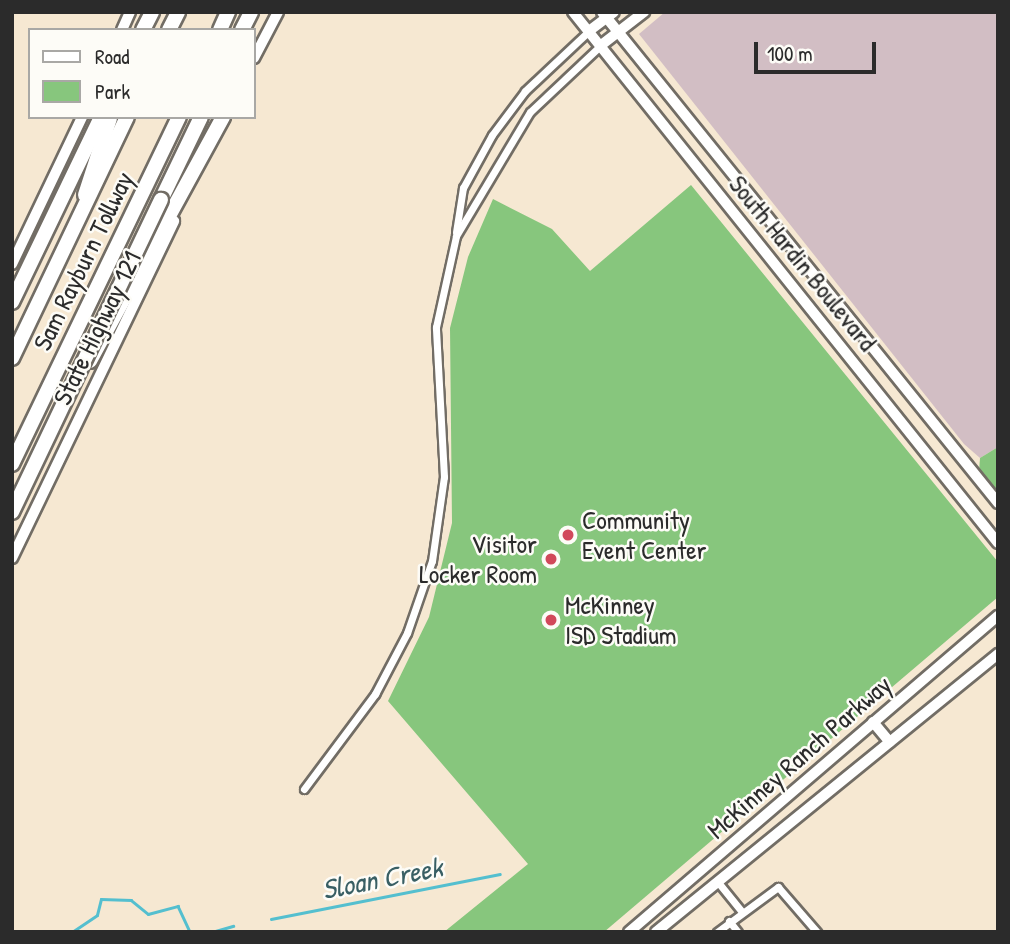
<!DOCTYPE html>
<html>
<head>
<meta charset="utf-8">
<style>
  body { margin:0 }
  #map { position:relative; width:1010px; height:944px; overflow:hidden; background:#f6e8d2; font-family:"Patrick Hand",sans-serif }
  div>[style] { position:absolute }
  .industrial>* { inset:0; background:#d2bec4 }
  .green>* { inset:0; background:#87c67d }
  .stream>* { height:2.5px; margin:-1.25px; padding:0 1.25px; transform-origin:1.25px; border-radius:1.25px; background:#54bfcf }
  .roads { filter:drop-shadow(2px 0 #726d65) drop-shadow(-2px 0 #726d65) drop-shadow(0 2px #726d65) drop-shadow(0 -2px #726d65) }
  .minor>* { height:7px; margin:-3.5px; padding:0 3.5px; transform-origin:3.5px; border-radius:3.5px; background:#fff }
  .tertiary>* { height:10px; margin:-5px; padding:0 5px; transform-origin:5px; border-radius:5px; background:#fff }
  .secondary>* { height:10px; margin:-5px; padding:0 5px; transform-origin:5px; border-radius:5px; background:#fff }
  .motorway>* { height:14px; margin:-7px; padding:0 7px; transform-origin:7px; border-radius:7px; background:#fff }
  .bridges { filter:drop-shadow(2px 0 #726d65) drop-shadow(-2px 0 #726d65) drop-shadow(0 2px #726d65) drop-shadow(0 -2px #726d65) }
  .motorway-bridge>* { height:14px; margin:-7px; padding:0 7px; transform-origin:7px; border-radius:7px; background:#fff }
  .dots>* { width:19px; height:19px; translate:-50% -50%; box-sizing:border-box; border:4px solid #fdfcf7; border-radius:50% }
  span { translate:-50% -50%; white-space:nowrap; text-align:center; line-height:1.15; -webkit-text-stroke:5px #fdfcf7; paint-order:stroke }
  .street-label { font-size:26px; color:#2b2b2b }
  .poi-label { font-size:26px; color:#2b2b2b }
  .left { translate:0 -50%; text-align:left }
  .right { translate:-100% -50%; text-align:right }
  .water-label { font-size:28px; color:#395f64; font-style:italic }
  .frame { position:absolute; inset:0; border:14px solid #2b2b2b; pointer-events:none }
  .legend { position:absolute; left:28px; top:28px; width:228px; height:91px; box-sizing:border-box; background:#fdfcf7; border:2px solid #a9a8a5; margin:0; padding:9px 12px; list-style:none; font-size:21px; color:#2b2b2b }
  .legend li { display:flex; align-items:center; gap:14px; height:35px }
  .legend b { width:35px; border:2px solid #a9a8a5 }
  .scale { position:absolute; left:754px; top:42px; width:122px; height:32px; box-sizing:border-box; border:4px solid #2b2b2b; border-top:0; padding-left:9px; font-size:21px; line-height:24px; white-space:nowrap; color:#2b2b2b; -webkit-text-stroke:5px #fdfcf7; paint-order:stroke }
</style>
</head>
<body>
<div id="map">
  <div class="industrial">
    <div style="clip-path:polygon(665px 12px,998px 12px,998px 447px,980px 458px,964px 444px,639px 34px)"></div>
  </div>
  <div class="green">
    <div style="clip-path:polygon(691px 185px,998px 562px,998px 597px,604px 932px,444px 932px,528px 864px,388px 701px,429px 617px,452px 523px,450px 328px,468px 257px,493px 199px,552px 229px,590px 271px)"></div>
    <div style="clip-path:polygon(998px 447px,998px 494px,979px 472px,980px 458px)"></div>
  </div>
  <div class="stream">
    <div style="left:271px;top:919px;width:233px;rotate:-11.1deg"></div>
    <div style="left:42px;top:932px;width:16px"></div>
    <div style="left:72px;top:932px;width:30px;rotate:-34deg"></div>
    <div style="left:97px;top:915px;width:16px;rotate:-76deg"></div>
    <div style="left:101px;top:899px;width:30px;rotate:2deg"></div>
    <div style="left:131px;top:900px;width:22px;rotate:39deg"></div>
    <div style="left:148px;top:914px;width:31px;rotate:-15deg"></div>
    <div style="left:178px;top:906px;width:29px;rotate:65deg"></div>
    <div style="left:212px;top:932px;width:22px;rotate:-16deg"></div>
  </div>
  <div class="roads">
    <div class="minor">
      <div style="left:456px;top:232px;width:45px;rotate:-81deg"></div>
      <div style="left:463px;top:188px;width:60px;rotate:-61.3deg"></div>
      <div style="left:492px;top:135px;width:55px;rotate:-53.1deg"></div>
      <div style="left:525px;top:91px;width:88px;rotate:-43.2deg"></div>
      <div style="left:304px;top:789px;width:119px;rotate:-53.2deg"></div>
      <div style="left:375px;top:694px;width:69px;rotate:-62.3deg"></div>
      <div style="left:407px;top:633px;width:76px;rotate:-70.9deg"></div>
      <div style="left:432px;top:561px;width:85px;rotate:-81.9deg"></div>
      <div style="left:444px;top:477px;width:150px;rotate:-93.1deg"></div>
      <div style="left:436px;top:327px;width:93px;rotate:-77.6deg"></div>
      <div style="left:456px;top:236px;width:144px;rotate:-59.2deg"></div>
      <div style="left:530px;top:112px;width:96px;rotate:-43.3deg"></div>
      <div style="left:717px;top:881px;width:38px;rotate:51deg"></div>
      <div style="left:729px;top:921px;width:14px;rotate:51deg"></div>
      <div style="left:717px;top:932px;width:76px;rotate:-36.4deg"></div>
      <div style="left:778px;top:887px;width:60px;rotate:49.1deg"></div>
    </div>
    <div class="tertiary">
      <div style="left:589px;top:31px;width:31px;rotate:-37deg"></div>
      <div style="left:600px;top:46px;width:56px;rotate:-37.7deg"></div>
    </div>
    <div class="secondary">
      <div style="left:573px;top:12px;width:680px;rotate:51.33deg"></div>
      <div style="left:602px;top:12px;width:631px;rotate:51.11deg"></div>
      <div style="left:122px;top:30px;width:20px;rotate:-66deg"></div>
      <div style="left:254px;top:58px;width:52px;rotate:-62.4deg"></div>
      <div style="left:12px;top:264px;width:163px;rotate:-64.5deg"></div>
      <div style="left:12px;top:558px;width:374px;rotate:-64.3deg"></div>
      <div style="left:873px;top:722px;width:26px;rotate:50deg"></div>
      <div style="left:629px;top:932px;width:486px;rotate:-40.6deg"></div>
      <div style="left:656px;top:932px;width:441px;rotate:-39.1deg"></div>
    </div>
    <div class="motorway">
      <div style="left:143px;top:30px;width:20px;rotate:-63deg"></div>
      <div style="left:169px;top:30px;width:20px;rotate:-63deg"></div>
      <div style="left:220px;top:30px;width:20px;rotate:-66deg"></div>
      <div style="left:242px;top:30px;width:20px;rotate:-63deg"></div>
      <div style="left:85px;top:195px;width:81px;rotate:-72deg"></div>
      <div style="left:161px;top:200px;width:92px;rotate:-64.3deg"></div>
      <div style="left:12px;top:302px;width:205px;rotate:-64.3deg"></div>
      <div style="left:12px;top:358px;width:267px;rotate:-64.5deg"></div>
      <div style="left:90px;top:361px;width:278px;rotate:-61.4deg"></div>
      <div style="left:12px;top:464px;width:385px;rotate:-64.3deg"></div>
    </div>
  </div>
  <div class="bridges">
    <div class="motorway-bridge">
      <div style="left:12px;top:512px;width:346px;rotate:-64.5deg"></div>
    </div>
  </div>
  <div class="dots">
    <div style="left:568px;top:535px;background:#d1495b"></div>
    <div style="left:551px;top:559px;background:#d1495b"></div>
    <div style="left:551px;top:620px;background:#d1495b"></div>
  </div>
  <div class="street-label">
    <span style="left:83px;top:261px;rotate:-64deg">Sam Rayburn Tollway</span>
    <span style="left:803px;top:263px;rotate:51deg">South Hardin Boulevard</span>
    <span style="left:97px;top:328px;rotate:-64deg">State Highway 121</span>
    <span style="left:799px;top:757px;rotate:-41deg">McKinney Ranch Parkway</span>
  </div>
  <div class="poi-label">
    <span class="left" style="left:582px;top:535px">Community<br>Event Center</span>
    <span class="right" style="left:537px;top:559px">Visitor<br>Locker Room</span>
    <span class="left" style="left:565px;top:620px">McKinney<br>ISD Stadium</span>
  </div>
  <div class="water-label">
    <span style="left:382px;top:878px;rotate:-11deg">Sloan Creek</span>
  </div>
  <div class="frame"></div>
  <ul class="legend">
  <li><b style="height:9px;background:#fff"></b>Road</li>
  <li><b style="height:19px;background:#87c67d"></b>Park</li>
  </ul>
  <div class="scale">100 m</div>
</div>
</body>
</html>
